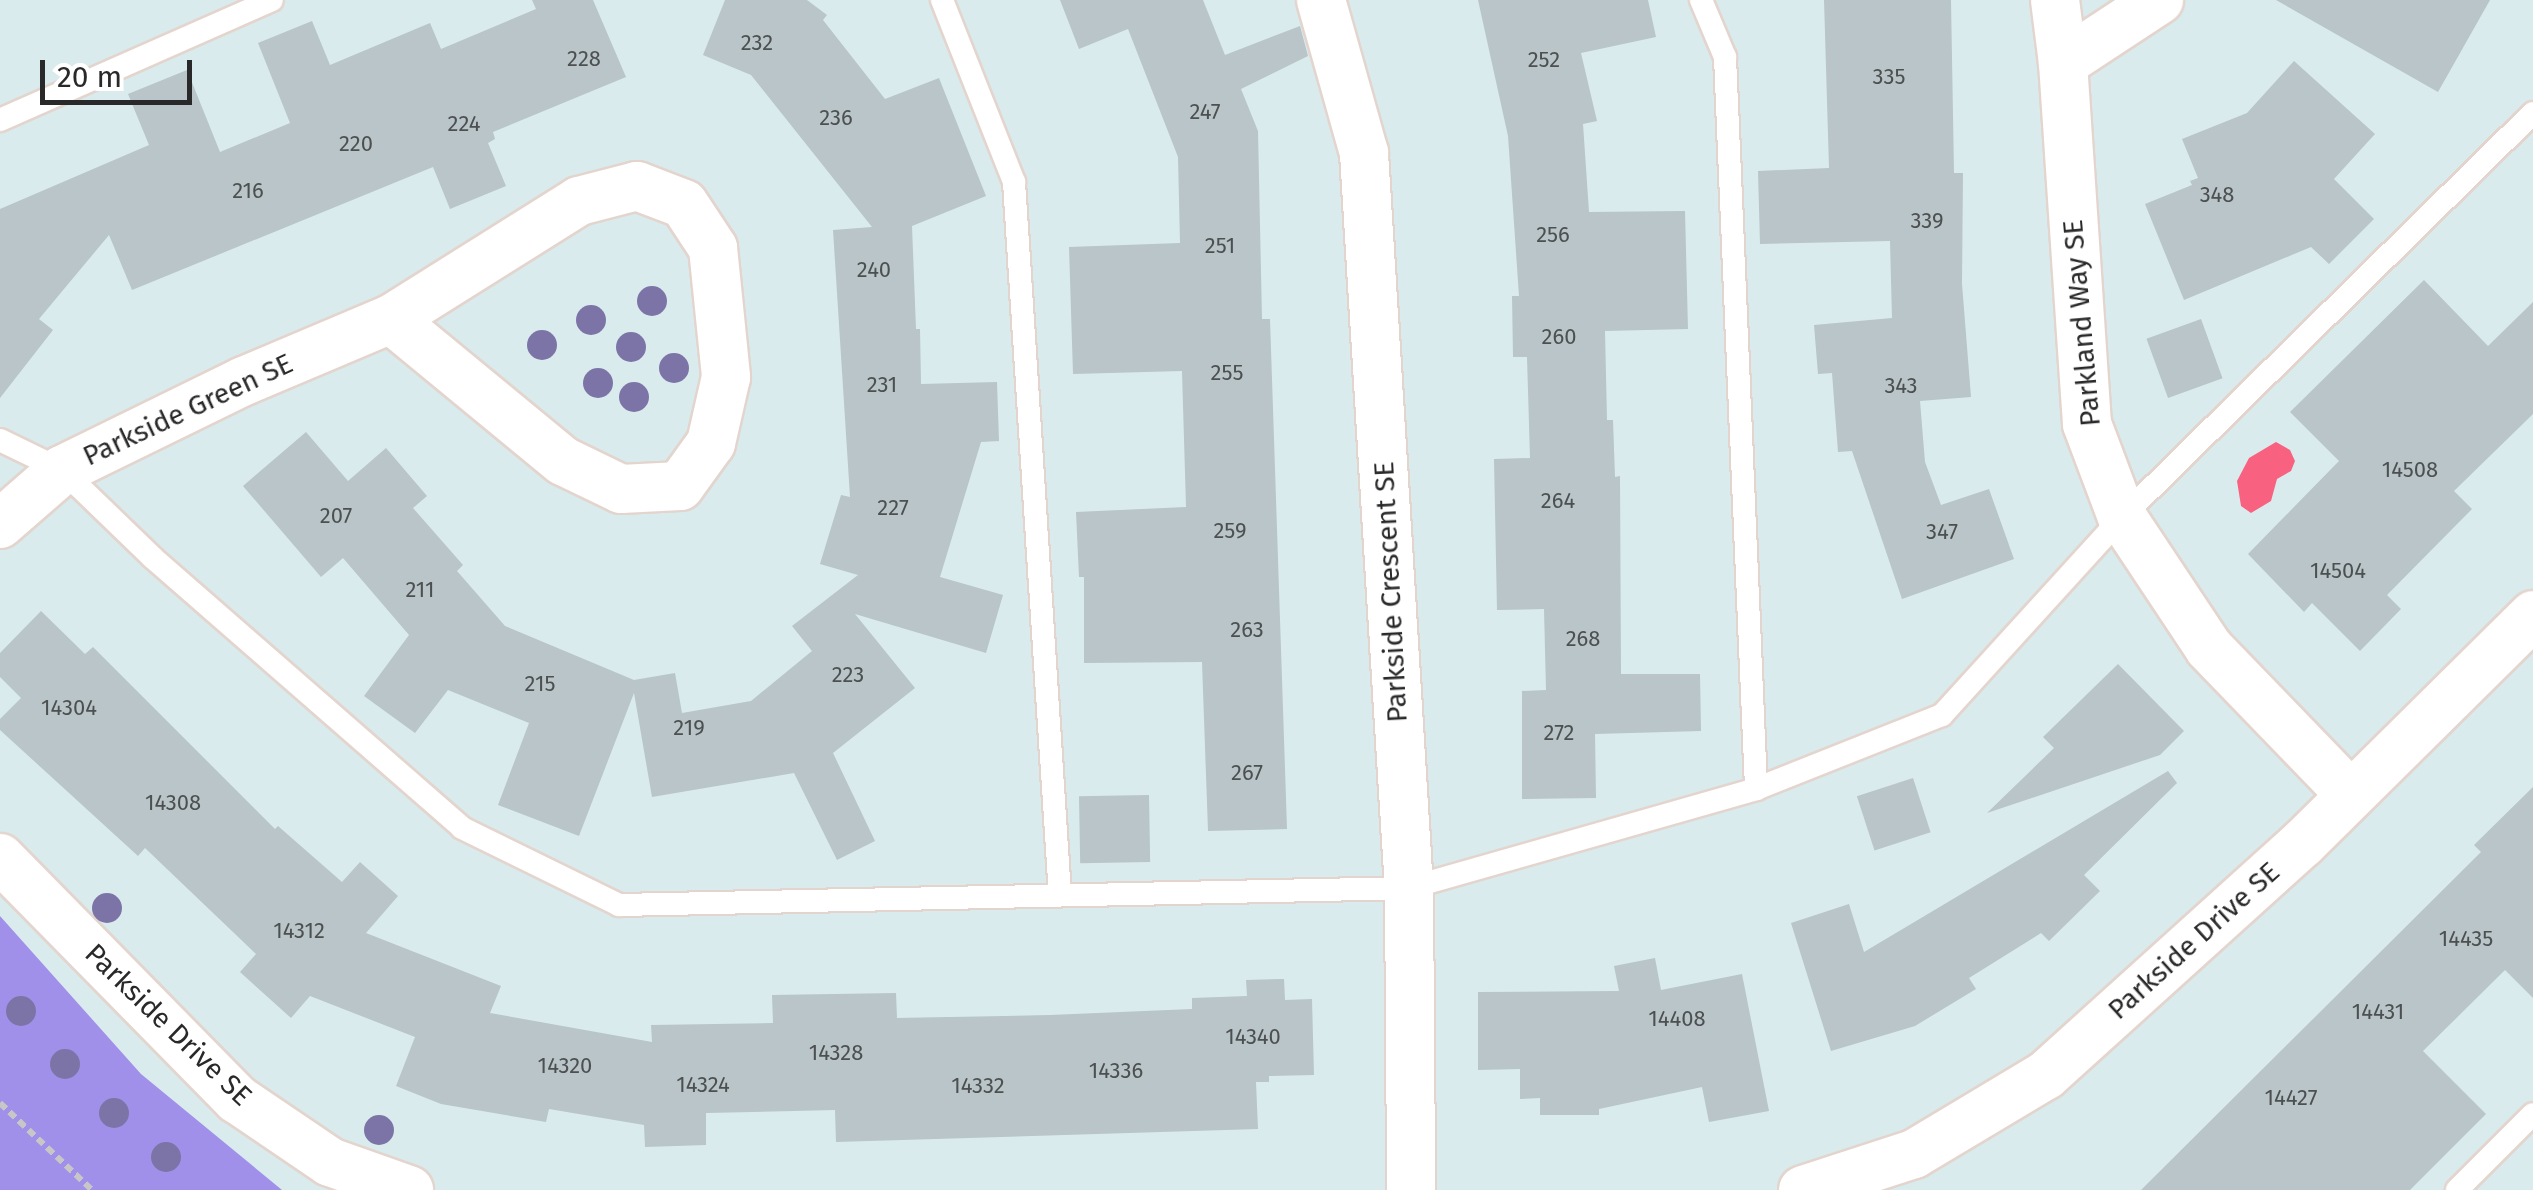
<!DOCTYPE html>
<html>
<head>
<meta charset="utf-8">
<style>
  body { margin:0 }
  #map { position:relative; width:2533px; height:1190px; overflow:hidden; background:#d9ebed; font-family:"Fira Sans",sans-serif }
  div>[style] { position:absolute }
  .green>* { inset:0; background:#a090e9 }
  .water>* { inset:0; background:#f96181 }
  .building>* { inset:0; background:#b9c5c8; transform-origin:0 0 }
  .path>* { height:6px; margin-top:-3px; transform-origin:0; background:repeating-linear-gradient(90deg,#c7c7c7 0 8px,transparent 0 13px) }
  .roads { filter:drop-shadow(2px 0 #e3d5ce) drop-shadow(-2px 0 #e3d5ce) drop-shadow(0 2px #e3d5ce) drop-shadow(0 -2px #e3d5ce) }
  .service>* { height:22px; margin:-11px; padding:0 11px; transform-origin:11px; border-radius:11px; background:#fff }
  .minor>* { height:48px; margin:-24px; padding:0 24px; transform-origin:24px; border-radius:24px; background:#fff }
  .trees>* { width:30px; height:30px; margin:-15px; border-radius:50%; background:#7c74a6 }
  span { translate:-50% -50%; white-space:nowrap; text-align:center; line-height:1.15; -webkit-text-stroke:9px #fff; paint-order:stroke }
  .number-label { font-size:22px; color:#4d5051 }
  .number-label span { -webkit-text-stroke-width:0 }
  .street-label { font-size:28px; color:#292929 }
  .scale { position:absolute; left:40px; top:60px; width:152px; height:45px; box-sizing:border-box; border:5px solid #292929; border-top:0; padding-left:12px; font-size:30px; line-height:35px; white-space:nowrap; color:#292929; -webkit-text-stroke:8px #fff; paint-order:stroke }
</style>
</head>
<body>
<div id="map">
  <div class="green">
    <div style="clip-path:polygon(0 916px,141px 1074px,282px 1190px,0 1190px)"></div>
  </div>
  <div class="water">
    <div style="clip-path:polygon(2276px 442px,2290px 450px,2295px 461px,2291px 471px,2277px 479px,2271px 501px,2251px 513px,2241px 506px,2237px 481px,2249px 458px)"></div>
  </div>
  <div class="building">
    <div style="clip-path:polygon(532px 0,593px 0,626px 77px,493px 132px,495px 139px,488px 143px,506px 186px,450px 209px,433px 167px,132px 290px,109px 235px,39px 319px,53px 330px,0 398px,0 209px,149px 145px,128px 94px,187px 70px,220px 152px,290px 123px,258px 43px,312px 21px,330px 65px,430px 23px,441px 49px,536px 9px)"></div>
    <div style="clip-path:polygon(725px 0,807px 0,827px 15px,823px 20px,885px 99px,939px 78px,986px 196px,912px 226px,916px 329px,920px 329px,921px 384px,997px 382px,999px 441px,981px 442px,940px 577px,1003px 595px,986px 653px,855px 614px,915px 688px,833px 753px,875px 841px,837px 860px,794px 773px,652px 797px,634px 693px,579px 836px,498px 805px,529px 723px,448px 690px,415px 733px,364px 696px,409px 635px,343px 558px,321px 577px,243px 486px,306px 432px,348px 481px,386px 448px,427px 496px,413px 508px,463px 565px,457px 571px,505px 626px,634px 680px,675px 673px,682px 713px,751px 701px,812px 651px,792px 626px,858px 575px,820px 564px,841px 495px,850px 497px,833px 230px,872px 227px,751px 75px,703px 55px)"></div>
    <div style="clip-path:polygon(1060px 0,1203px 0,1225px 55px,1300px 26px,1308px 56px,1241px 89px,1258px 131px,1262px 319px,1270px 319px,1287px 829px,1208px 831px,1202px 662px,1084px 663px,1084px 577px,1079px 577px,1076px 512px,1186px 507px,1182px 371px,1073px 374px,1069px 247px,1180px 243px,1178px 157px,1128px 29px,1079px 49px)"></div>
    <div style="clip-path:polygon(1478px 0,1648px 0,1656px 37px,1581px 53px,1597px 121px,1583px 124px,1589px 212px,1685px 211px,1688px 329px,1605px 331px,1607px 420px,1613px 420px,1615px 477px,1620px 476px,1621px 674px,1700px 674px,1701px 731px,1595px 734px,1596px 798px,1522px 799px,1522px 691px,1546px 690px,1544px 609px,1497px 610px,1494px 459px,1530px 458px,1527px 357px,1513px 357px,1512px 296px,1519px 296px,1508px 136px)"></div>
    <div style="clip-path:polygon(1824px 0,1951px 0,1954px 173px,1963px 173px,1962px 284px,1971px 397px,1920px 401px,1925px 462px,1941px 505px,1989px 489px,2014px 559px,1902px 599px,1852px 451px,1838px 452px,1832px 373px,1818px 374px,1814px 325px,1892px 318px,1890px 241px,1760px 244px,1758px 171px,1829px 168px)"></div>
    <div style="clip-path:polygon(2276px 0,2490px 0,2438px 92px)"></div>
    <div style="clip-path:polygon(2294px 61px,2375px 134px,2334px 179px,2374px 219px,2329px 264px,2311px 247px,2184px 300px,2145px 204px,2192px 185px,2190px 181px,2198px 178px,2182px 139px,2247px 113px)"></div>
    <div style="clip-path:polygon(2424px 280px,2488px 346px,2533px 302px,2533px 414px,2454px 491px,2472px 509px,2387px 595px,2401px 609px,2360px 651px,2312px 603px,2304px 612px,2248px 554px,2339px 461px,2290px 412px)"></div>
    <div style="left:2201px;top:319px;width:63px;height:58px;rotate:70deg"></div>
    <div style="clip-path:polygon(41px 611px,85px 654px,93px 647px,275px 829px,278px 826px,342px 882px,360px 862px,398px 896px,366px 933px,501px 986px,490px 1013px,652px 1042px,651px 1025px,773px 1023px,772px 995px,896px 993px,897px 1018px,1050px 1015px,1192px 1009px,1192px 998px,1247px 996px,1246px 980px,1284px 979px,1285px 1000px,1312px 999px,1314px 1075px,1269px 1076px,1269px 1082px,1256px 1082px,1258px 1129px,836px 1142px,835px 1110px,706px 1113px,706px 1145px,645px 1147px,644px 1125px,549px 1109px,546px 1122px,441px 1104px,396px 1086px,415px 1037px,310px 996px,291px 1018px,240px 972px,256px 954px,145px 848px,138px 856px,0 730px,0 719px,21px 698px,0 677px,0 653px)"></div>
    <div style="clip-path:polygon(2118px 664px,2184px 731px,2160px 755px,1987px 813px,2054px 748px,2043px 737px)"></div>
    <div style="clip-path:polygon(2168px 771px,2177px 783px,2084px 875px,2100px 891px,2049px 941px,2041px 933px,1969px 978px,1976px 989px,1915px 1026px,1831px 1051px,1791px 923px,1849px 904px,1864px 952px)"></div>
    <div style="left:1913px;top:778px;width:57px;height:59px;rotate:72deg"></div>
    <div style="clip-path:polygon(2533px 787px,2533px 998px,2505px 970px,2423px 1051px,2486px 1114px,2410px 1190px,2141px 1190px,2481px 852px,2474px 845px)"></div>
    <div style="left:1149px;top:795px;width:67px;height:70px;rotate:89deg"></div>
    <div style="clip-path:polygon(1655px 958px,1661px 990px,1742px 974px,1769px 1111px,1709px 1122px,1702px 1087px,1599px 1109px,1599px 1115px,1540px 1115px,1540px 1098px,1520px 1099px,1520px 1069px,1478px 1070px,1478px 992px,1619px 991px,1614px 966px)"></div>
  </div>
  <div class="path">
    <div style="left:0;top:1103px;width:127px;rotate:43.4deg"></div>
  </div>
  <div class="roads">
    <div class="service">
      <div style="left:942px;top:0;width:196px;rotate:68.4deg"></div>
      <div style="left:1014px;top:182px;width:714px;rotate:86.31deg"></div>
      <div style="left:1701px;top:0;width:62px;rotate:67.2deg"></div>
      <div style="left:1725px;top:57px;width:733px;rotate:87.57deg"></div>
      <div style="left:0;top:120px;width:297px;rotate:-23.8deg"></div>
      <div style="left:0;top:440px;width:69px;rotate:25.8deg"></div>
      <div style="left:62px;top:470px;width:127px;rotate:44deg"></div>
      <div style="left:153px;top:558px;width:410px;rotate:41.1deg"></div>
      <div style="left:462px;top:828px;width:175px;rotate:26.1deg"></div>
      <div style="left:619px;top:905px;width:790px;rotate:-1.23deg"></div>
      <div style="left:1409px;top:888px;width:361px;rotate:-15.9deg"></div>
      <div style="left:1756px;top:789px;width:200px;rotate:-21.7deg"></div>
      <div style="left:1942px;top:715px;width:268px;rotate:-47.7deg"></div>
      <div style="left:2122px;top:517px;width:576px;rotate:-44.51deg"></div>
      <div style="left:2457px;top:1190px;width:107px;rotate:-45deg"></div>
    </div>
    <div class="minor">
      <div style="left:1321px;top:0;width:159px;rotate:74.3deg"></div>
      <div style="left:1364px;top:153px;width:736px;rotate:86.5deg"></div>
      <div style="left:1409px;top:888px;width:302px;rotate:89.6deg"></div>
      <div style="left:2055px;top:0;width:64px;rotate:82.8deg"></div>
      <div style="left:2063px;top:63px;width:362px;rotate:86.2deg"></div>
      <div style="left:2087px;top:424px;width:99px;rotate:69.4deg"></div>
      <div style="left:2122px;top:517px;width:157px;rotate:56.4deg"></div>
      <div style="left:2209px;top:648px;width:203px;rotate:46deg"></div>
      <div style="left:2063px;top:63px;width:115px;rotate:-33.3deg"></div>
      <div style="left:637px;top:186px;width:50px;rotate:21deg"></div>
      <div style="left:684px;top:204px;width:53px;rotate:56.6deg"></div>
      <div style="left:713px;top:248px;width:130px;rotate:84.2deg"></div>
      <div style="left:726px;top:377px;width:68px;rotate:102.8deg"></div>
      <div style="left:711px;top:443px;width:53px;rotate:125.8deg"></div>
      <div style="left:680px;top:486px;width:59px;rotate:177.1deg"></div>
      <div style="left:621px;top:489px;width:64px;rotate:-154.2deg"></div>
      <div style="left:563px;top:461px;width:223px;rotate:-140.5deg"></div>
      <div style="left:391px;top:319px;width:222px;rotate:-32.1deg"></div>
      <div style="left:579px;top:201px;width:60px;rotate:-14.5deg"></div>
      <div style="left:0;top:524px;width:82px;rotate:-41.1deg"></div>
      <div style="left:62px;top:470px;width:203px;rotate:-26.1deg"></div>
      <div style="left:244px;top:381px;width:160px;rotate:-22.9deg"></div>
      <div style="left:0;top:858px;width:338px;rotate:45.5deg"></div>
      <div style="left:237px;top:1099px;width:112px;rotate:34.1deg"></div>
      <div style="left:330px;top:1162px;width:84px;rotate:19.5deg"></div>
      <div style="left:1803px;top:1190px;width:117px;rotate:-18deg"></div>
      <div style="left:1914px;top:1154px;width:154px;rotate:-30.9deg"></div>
      <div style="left:2046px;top:1075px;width:346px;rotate:-42.1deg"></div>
      <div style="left:2303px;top:843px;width:324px;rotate:-44.7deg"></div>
    </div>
  </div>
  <div class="trees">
    <div style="left:652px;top:301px"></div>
    <div style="left:591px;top:320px"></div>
    <div style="left:542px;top:345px"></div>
    <div style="left:631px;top:347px"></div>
    <div style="left:674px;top:368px"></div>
    <div style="left:598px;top:383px"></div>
    <div style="left:634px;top:397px"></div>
    <div style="left:107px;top:908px"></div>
    <div style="left:21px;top:1011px"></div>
    <div style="left:65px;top:1064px"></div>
    <div style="left:114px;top:1113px"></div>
    <div style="left:379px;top:1130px"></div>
    <div style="left:166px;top:1157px"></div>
  </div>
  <div class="number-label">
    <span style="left:757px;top:43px">232</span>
    <span style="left:584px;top:59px">228</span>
    <span style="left:1544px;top:60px">252</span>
    <span style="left:1889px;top:77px">335</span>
    <span style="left:1205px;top:112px">247</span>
    <span style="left:836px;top:118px">236</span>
    <span style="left:464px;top:124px">224</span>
    <span style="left:356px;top:144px">220</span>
    <span style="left:248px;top:191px">216</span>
    <span style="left:2217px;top:195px">348</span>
    <span style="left:1927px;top:221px">339</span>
    <span style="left:1553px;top:235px">256</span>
    <span style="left:1220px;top:246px">251</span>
    <span style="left:874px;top:270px">240</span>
    <span style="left:1559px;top:337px">260</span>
    <span style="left:1227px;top:373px">255</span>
    <span style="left:882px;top:385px">231</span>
    <span style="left:1901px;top:386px">343</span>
    <span style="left:2410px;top:470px">14508</span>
    <span style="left:1558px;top:501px">264</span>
    <span style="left:893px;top:508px">227</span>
    <span style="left:336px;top:516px">207</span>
    <span style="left:1230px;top:531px">259</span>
    <span style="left:1942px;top:532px">347</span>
    <span style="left:2338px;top:571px">14504</span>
    <span style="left:420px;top:590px">211</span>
    <span style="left:1247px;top:630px">263</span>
    <span style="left:1583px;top:639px">268</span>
    <span style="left:848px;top:675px">223</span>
    <span style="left:540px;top:684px">215</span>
    <span style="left:69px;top:708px">14304</span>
    <span style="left:689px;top:728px">219</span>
    <span style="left:1559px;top:733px">272</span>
    <span style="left:1247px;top:773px">267</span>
    <span style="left:173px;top:803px">14308</span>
    <span style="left:299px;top:931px">14312</span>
    <span style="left:2466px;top:939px">14435</span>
    <span style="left:2378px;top:1012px">14431</span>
    <span style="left:1677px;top:1019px">14408</span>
    <span style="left:1253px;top:1037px">14340</span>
    <span style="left:836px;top:1053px">14328</span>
    <span style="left:565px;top:1066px">14320</span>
    <span style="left:1116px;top:1071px">14336</span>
    <span style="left:703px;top:1085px">14324</span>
    <span style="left:978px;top:1086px">14332</span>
    <span style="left:2291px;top:1098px">14427</span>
  </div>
  <div class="street-label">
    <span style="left:2082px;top:323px;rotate:-95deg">Parkland Way SE</span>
    <span style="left:188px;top:410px;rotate:-25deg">Parkside Green SE</span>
    <span style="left:1391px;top:592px;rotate:-93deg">Parkside Crescent SE</span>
    <span style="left:2194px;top:941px;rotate:-42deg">Parkside Drive SE</span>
    <span style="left:168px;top:1025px;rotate:44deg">Parkside Drive SE</span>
  </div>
  <div class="scale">20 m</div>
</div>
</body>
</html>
